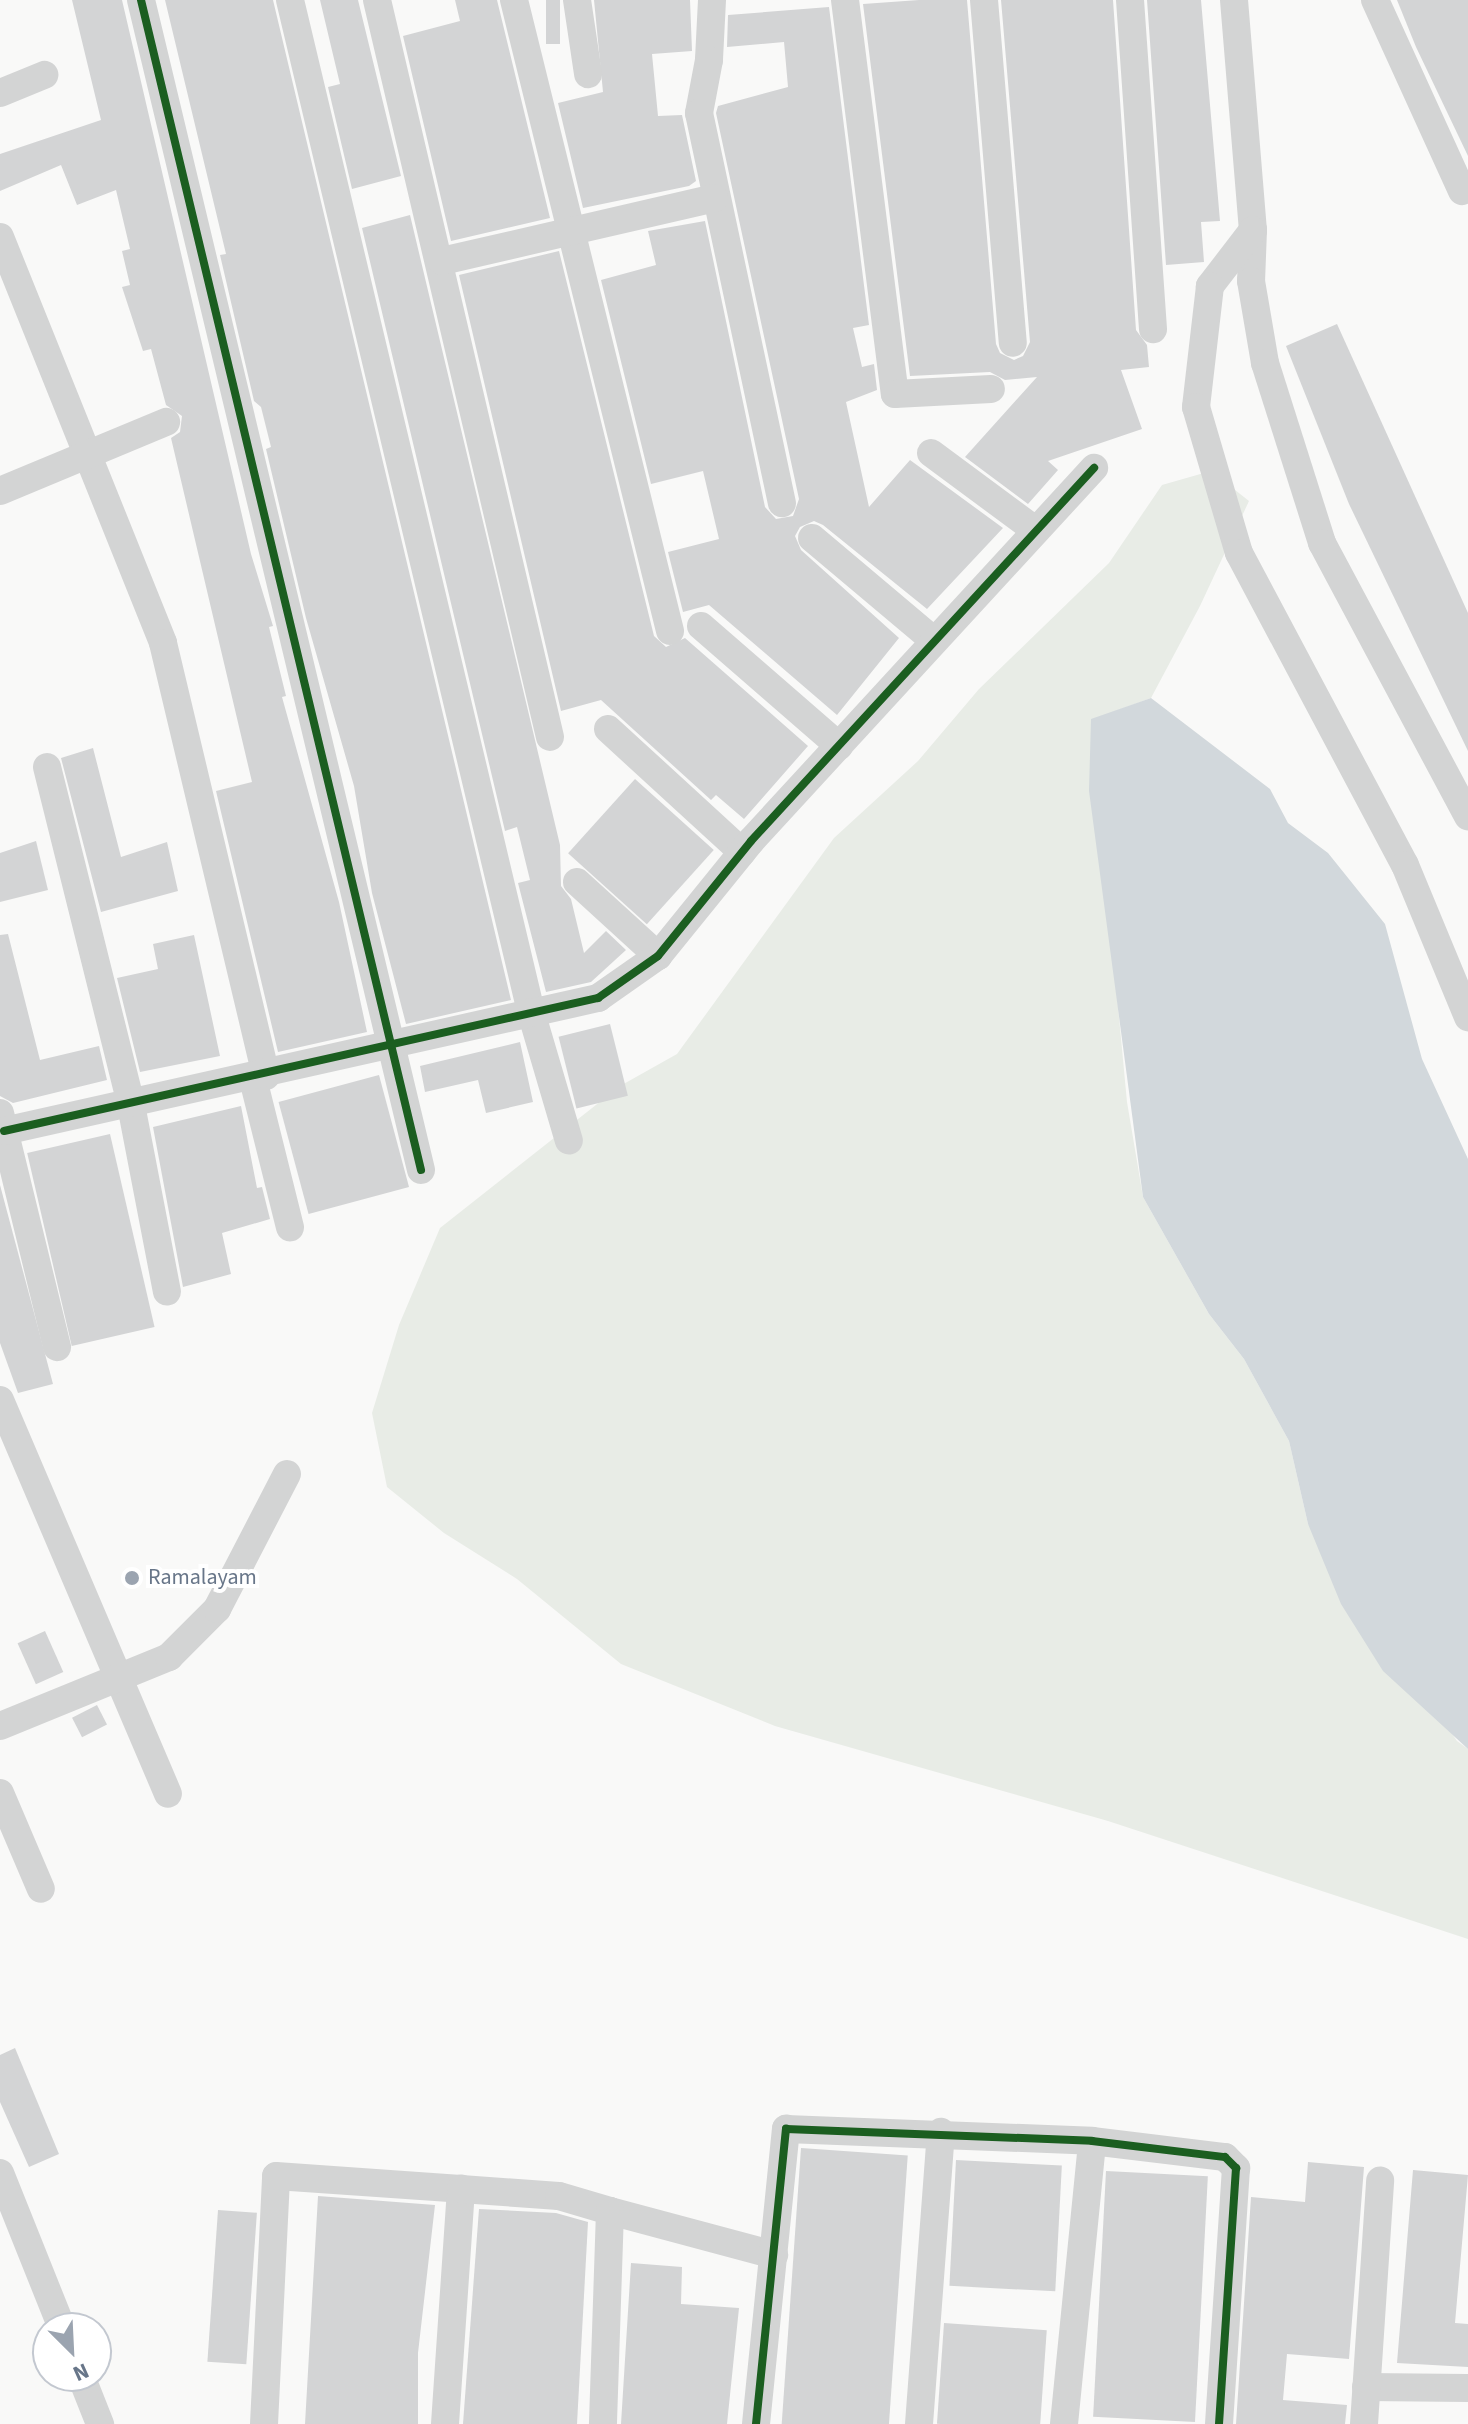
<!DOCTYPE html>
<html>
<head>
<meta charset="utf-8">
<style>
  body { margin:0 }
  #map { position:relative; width:1468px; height:2424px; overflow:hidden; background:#f9f9f8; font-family:"Source Sans 3",sans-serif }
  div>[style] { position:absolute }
  .green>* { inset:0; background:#e8ece6 }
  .water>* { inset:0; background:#d2d8dc }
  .building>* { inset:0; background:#d3d4d5; transform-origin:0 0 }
  .minor>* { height:28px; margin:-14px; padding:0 14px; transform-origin:14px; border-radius:14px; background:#d3d4d4 }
  .cycleway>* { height:8px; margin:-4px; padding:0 4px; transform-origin:4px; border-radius:4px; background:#1b5e20 }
  .dots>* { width:22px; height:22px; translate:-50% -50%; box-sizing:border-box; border:4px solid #fff; border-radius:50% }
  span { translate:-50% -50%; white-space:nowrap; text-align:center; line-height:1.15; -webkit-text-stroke:8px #fff; paint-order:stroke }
  .poi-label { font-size:22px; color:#687689 }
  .left { translate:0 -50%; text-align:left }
  .north { position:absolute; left:32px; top:2312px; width:80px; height:80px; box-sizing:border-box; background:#fff; border:2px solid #c3c8d0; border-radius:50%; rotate:156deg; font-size:22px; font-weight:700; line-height:32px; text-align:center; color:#687689 }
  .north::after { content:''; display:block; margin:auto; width:28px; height:36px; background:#9ba4b0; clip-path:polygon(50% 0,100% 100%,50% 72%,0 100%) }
</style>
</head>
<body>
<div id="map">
  <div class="green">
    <div style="clip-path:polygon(1211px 471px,1249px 501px,1200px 606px,1151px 698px,1091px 720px,1127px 1102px,1143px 1197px,1209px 1314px,1244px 1359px,1289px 1441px,1308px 1524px,1457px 1741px,1468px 1749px,1468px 1939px,1108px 1821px,775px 1726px,621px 1664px,517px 1579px,444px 1533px,387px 1487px,372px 1413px,399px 1325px,440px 1228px,620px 1086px,677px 1054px,834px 838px,918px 761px,979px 689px,1109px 563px,1162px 485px)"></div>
  </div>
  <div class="water">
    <div style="clip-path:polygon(1151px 698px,1270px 789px,1288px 823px,1328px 853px,1385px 924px,1422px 1059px,1468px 1159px,1468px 1749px,1383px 1671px,1341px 1604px,1308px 1524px,1289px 1441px,1244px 1359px,1209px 1314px,1143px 1197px,1089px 791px,1091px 719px)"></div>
  </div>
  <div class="building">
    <div style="clip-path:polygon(72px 0,122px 0,251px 554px,273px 626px,269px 627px,286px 696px,282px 697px,339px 902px,367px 1032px,278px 1052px,216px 791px,252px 782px,171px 438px,180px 432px,182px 416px,166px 405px,151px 349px,143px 351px,122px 287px,130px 285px,122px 251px,130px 249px,116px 190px,77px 205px,61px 165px,0 191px,0 154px,101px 120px)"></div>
    <div style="clip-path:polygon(165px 0,273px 0,511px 1000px,406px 1024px,372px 893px,354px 786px,306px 618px,266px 449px,271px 447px,261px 407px,254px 401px,220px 255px,226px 254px)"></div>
    <div style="clip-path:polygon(320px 0,358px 0,401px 176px,352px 189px,328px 87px,340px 84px)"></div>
    <div style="clip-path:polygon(455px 0,497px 0,550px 218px,451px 241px,403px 36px,460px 21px)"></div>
    <div style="left:546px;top:0;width:14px;height:44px"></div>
    <div style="clip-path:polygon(594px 0,690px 0,692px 51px,652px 54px,658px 116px,682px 115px,696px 181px,689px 186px,583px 208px,558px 103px,603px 92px)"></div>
    <div style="clip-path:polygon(919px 0,967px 0,996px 344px,1000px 353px,1014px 360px,1023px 356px,1030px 342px,1001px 0,1113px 0,1136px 330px,1147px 345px,1149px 367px,1121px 370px,1142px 429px,1048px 461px,1058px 470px,1028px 504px,965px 457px,1037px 377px,1005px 380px,990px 372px,910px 376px,863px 4px)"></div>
    <div style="clip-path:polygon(1147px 0,1201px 0,1220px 221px,1201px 222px,1204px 262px,1166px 265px)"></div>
    <div style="clip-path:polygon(1397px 0,1468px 0,1468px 156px,1416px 47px)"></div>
    <div style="clip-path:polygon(829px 7px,869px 325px,853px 328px,862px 367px,874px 364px,877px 390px,846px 402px,869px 507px,910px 460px,1003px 528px,927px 609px,823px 525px,814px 521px,800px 527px,795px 536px,801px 550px,899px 638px,837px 715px,709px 605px,683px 612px,668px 552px,719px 539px,703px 471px,651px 484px,601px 280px,656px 265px,648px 231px,705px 221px,765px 507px,776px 519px,793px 516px,799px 499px,716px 113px,718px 106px,788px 87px,784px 42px,727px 47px,728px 15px)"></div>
    <div style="clip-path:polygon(410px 215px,560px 845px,561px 886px,571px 899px,584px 953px,606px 931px,626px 950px,591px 982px,546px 992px,518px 883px,530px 880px,517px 827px,505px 831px,362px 228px)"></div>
    <div style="clip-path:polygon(559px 251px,654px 636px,666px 647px,685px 638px,808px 746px,744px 819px,716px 795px,711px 800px,601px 700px,561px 711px,459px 275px)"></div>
    <div style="clip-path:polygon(1337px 324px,1468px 613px,1468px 751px,1349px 504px,1286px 346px)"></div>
    <div style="clip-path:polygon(93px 748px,121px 857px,167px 842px,178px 891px,101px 912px,61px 758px)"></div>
    <div style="left:635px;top:779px;width:106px;height:100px;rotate:42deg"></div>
    <div style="clip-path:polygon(36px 841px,48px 890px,0 902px,0 853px)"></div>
    <div style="clip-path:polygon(8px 934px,40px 1060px,99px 1046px,107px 1080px,13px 1103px,0 1096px,0 935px)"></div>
    <div style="clip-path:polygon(194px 935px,220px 1056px,140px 1072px,117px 978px,158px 969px,153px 944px)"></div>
    <div style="left:610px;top:1024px;width:74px;height:53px;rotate:76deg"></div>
    <div style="clip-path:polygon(520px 1042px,533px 1102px,486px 1113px,478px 1080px,425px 1092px,420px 1066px)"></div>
    <div style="left:379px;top:1075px;width:116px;height:104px;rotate:75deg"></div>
    <div style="clip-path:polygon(241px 1106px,257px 1188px,262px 1187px,270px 1219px,222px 1233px,231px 1274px,183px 1287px,153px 1127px)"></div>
    <div style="left:110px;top:1134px;width:198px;height:85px;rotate:77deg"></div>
    <div style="clip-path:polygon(0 1185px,53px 1384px,18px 1393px,0 1343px)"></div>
    <div style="left:45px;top:1631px;width:45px;height:30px;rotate:66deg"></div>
    <div style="left:97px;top:1705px;width:22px;height:28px;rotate:63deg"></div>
    <div style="clip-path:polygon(15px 2048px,59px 2154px,29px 2167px,0 2102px,0 2055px)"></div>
    <div style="left:801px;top:2148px;width:107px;height:277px;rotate:4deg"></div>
    <div style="left:956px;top:2160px;width:106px;height:126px;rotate:3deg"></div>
    <div style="clip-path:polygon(1308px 2162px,1364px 2167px,1349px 2359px,1287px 2354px,1283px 2400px,1347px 2405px,1345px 2424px,1236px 2424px,1251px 2197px,1305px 2202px)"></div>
    <div style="clip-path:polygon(1413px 2170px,1468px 2175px,1455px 2323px,1468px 2324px,1468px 2367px,1397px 2363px)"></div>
    <div style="left:1106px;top:2171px;width:102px;height:246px;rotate:3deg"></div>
    <div style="clip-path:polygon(318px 2196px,435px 2205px,418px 2353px,418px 2424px,305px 2424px)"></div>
    <div style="clip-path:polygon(479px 2209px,556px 2213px,588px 2222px,577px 2424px,463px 2424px)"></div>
    <div style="left:218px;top:2210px;width:39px;height:152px;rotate:4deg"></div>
    <div style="clip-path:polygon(631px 2263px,682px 2267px,681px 2304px,739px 2308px,727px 2424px,621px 2424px)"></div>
    <div style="left:944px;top:2323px;width:103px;height:101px;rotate:4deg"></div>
  </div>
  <div class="minor">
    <div style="left:141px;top:0;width:1203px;rotate:76.54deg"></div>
    <div style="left:290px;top:0;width:1040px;rotate:76.6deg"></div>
    <div style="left:531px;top:1012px;width:134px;rotate:73.6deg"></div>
    <div style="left:377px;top:0;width:757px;rotate:76.79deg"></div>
    <div style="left:514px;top:0;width:650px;rotate:76.11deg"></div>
    <div style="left:577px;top:0;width:75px;rotate:81.5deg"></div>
    <div style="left:712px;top:0;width:60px;rotate:92.9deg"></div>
    <div style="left:709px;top:60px;width:54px;rotate:100.7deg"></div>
    <div style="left:699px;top:113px;width:399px;rotate:78deg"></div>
    <div style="left:845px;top:0;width:397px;rotate:82.8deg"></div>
    <div style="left:895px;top:394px;width:96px;rotate:-3deg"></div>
    <div style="left:984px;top:0;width:344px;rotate:85.2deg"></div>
    <div style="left:1130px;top:0;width:330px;rotate:86deg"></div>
    <div style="left:1234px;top:0;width:231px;rotate:85.3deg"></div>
    <div style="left:1253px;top:230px;width:51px;rotate:92.2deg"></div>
    <div style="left:1251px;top:281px;width:83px;rotate:80.3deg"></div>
    <div style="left:1265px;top:363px;width:189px;rotate:72.4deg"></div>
    <div style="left:1322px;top:543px;width:310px;rotate:61.9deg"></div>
    <div style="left:1375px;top:0;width:210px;rotate:65.5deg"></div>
    <div style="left:0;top:93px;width:48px;rotate:-22.2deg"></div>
    <div style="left:1253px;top:230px;width:71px;rotate:127.5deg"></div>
    <div style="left:1210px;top:286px;width:122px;rotate:96.6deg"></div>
    <div style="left:1196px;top:407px;width:152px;rotate:73.6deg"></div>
    <div style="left:1239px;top:553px;width:353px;rotate:62deg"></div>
    <div style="left:1405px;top:865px;width:165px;rotate:67.5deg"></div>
    <div style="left:0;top:237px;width:437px;rotate:68.1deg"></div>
    <div style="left:163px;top:643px;width:445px;rotate:76.6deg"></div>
    <div style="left:442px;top:261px;width:279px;rotate:-13deg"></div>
    <div style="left:931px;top:453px;width:129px;rotate:36.5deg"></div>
    <div style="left:0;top:491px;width:180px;rotate:-22.6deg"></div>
    <div style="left:812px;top:538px;width:157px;rotate:40.1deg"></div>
    <div style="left:701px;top:626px;width:183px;rotate:41deg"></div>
    <div style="left:608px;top:729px;width:182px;rotate:42.5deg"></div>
    <div style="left:47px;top:767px;width:348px;rotate:76deg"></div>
    <div style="left:131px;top:1105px;width:190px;rotate:79.1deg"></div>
    <div style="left:577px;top:882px;width:110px;rotate:42.4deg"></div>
    <div style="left:253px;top:1079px;width:153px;rotate:76deg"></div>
    <div style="left:0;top:1113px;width:241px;rotate:76.3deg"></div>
    <div style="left:4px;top:1131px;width:609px;rotate:-12.62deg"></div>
    <div style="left:598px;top:998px;width:73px;rotate:-35deg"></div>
    <div style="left:658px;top:956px;width:148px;rotate:-51deg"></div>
    <div style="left:751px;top:841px;width:507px;rotate:-47.4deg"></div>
    <div style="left:0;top:1400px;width:428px;rotate:66.9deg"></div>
    <div style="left:0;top:1726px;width:183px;rotate:-22.2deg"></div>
    <div style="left:169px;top:1657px;width:68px;rotate:-45deg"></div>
    <div style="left:217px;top:1609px;width:152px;rotate:-62.6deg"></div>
    <div style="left:0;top:1793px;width:104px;rotate:66.9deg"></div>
    <div style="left:0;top:2173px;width:167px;rotate:68.2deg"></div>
    <div style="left:610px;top:2211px;width:170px;rotate:15deg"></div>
    <div style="left:81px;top:2376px;width:52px;rotate:68.4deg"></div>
    <div style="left:1366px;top:2387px;width:102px;rotate:0.6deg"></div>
    <div style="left:264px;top:2424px;width:248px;rotate:-87.2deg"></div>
    <div style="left:276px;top:2176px;width:185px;rotate:4deg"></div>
    <div style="left:445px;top:2424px;width:236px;rotate:-86.1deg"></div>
    <div style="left:461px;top:2189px;width:98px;rotate:4.1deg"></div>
    <div style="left:559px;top:2196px;width:53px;rotate:16.4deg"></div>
    <div style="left:610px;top:2211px;width:213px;rotate:91.9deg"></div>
    <div style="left:756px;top:2424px;width:297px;rotate:-84.2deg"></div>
    <div style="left:786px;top:2129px;width:306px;rotate:2.2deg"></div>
    <div style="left:1092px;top:2141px;width:134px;rotate:6.9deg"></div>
    <div style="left:1225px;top:2157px;width:16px;rotate:45deg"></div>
    <div style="left:1236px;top:2168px;width:257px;rotate:93.8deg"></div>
    <div style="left:919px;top:2424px;width:293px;rotate:-85.7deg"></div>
    <div style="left:1064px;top:2424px;width:284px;rotate:-84.3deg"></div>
    <div style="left:1364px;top:2424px;width:244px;rotate:-86.2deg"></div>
  </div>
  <div class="cycleway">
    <div style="left:141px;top:0;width:1203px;rotate:76.54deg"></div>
    <div style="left:4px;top:1131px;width:609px;rotate:-12.62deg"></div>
    <div style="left:598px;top:998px;width:73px;rotate:-35deg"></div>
    <div style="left:658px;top:956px;width:148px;rotate:-51deg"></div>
    <div style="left:751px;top:841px;width:507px;rotate:-47.4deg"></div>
    <div style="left:756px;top:2424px;width:297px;rotate:-84.2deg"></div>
    <div style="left:786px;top:2129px;width:306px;rotate:2.2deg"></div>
    <div style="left:1092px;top:2141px;width:134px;rotate:6.9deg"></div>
    <div style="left:1225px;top:2157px;width:16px;rotate:45deg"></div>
    <div style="left:1236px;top:2168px;width:257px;rotate:93.8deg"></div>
  </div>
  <div class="dots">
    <div style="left:132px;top:1578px;background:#9ba4b0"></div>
  </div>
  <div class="poi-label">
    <span class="left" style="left:148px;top:1578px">Ramalayam</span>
  </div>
  <div class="north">N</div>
</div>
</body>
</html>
